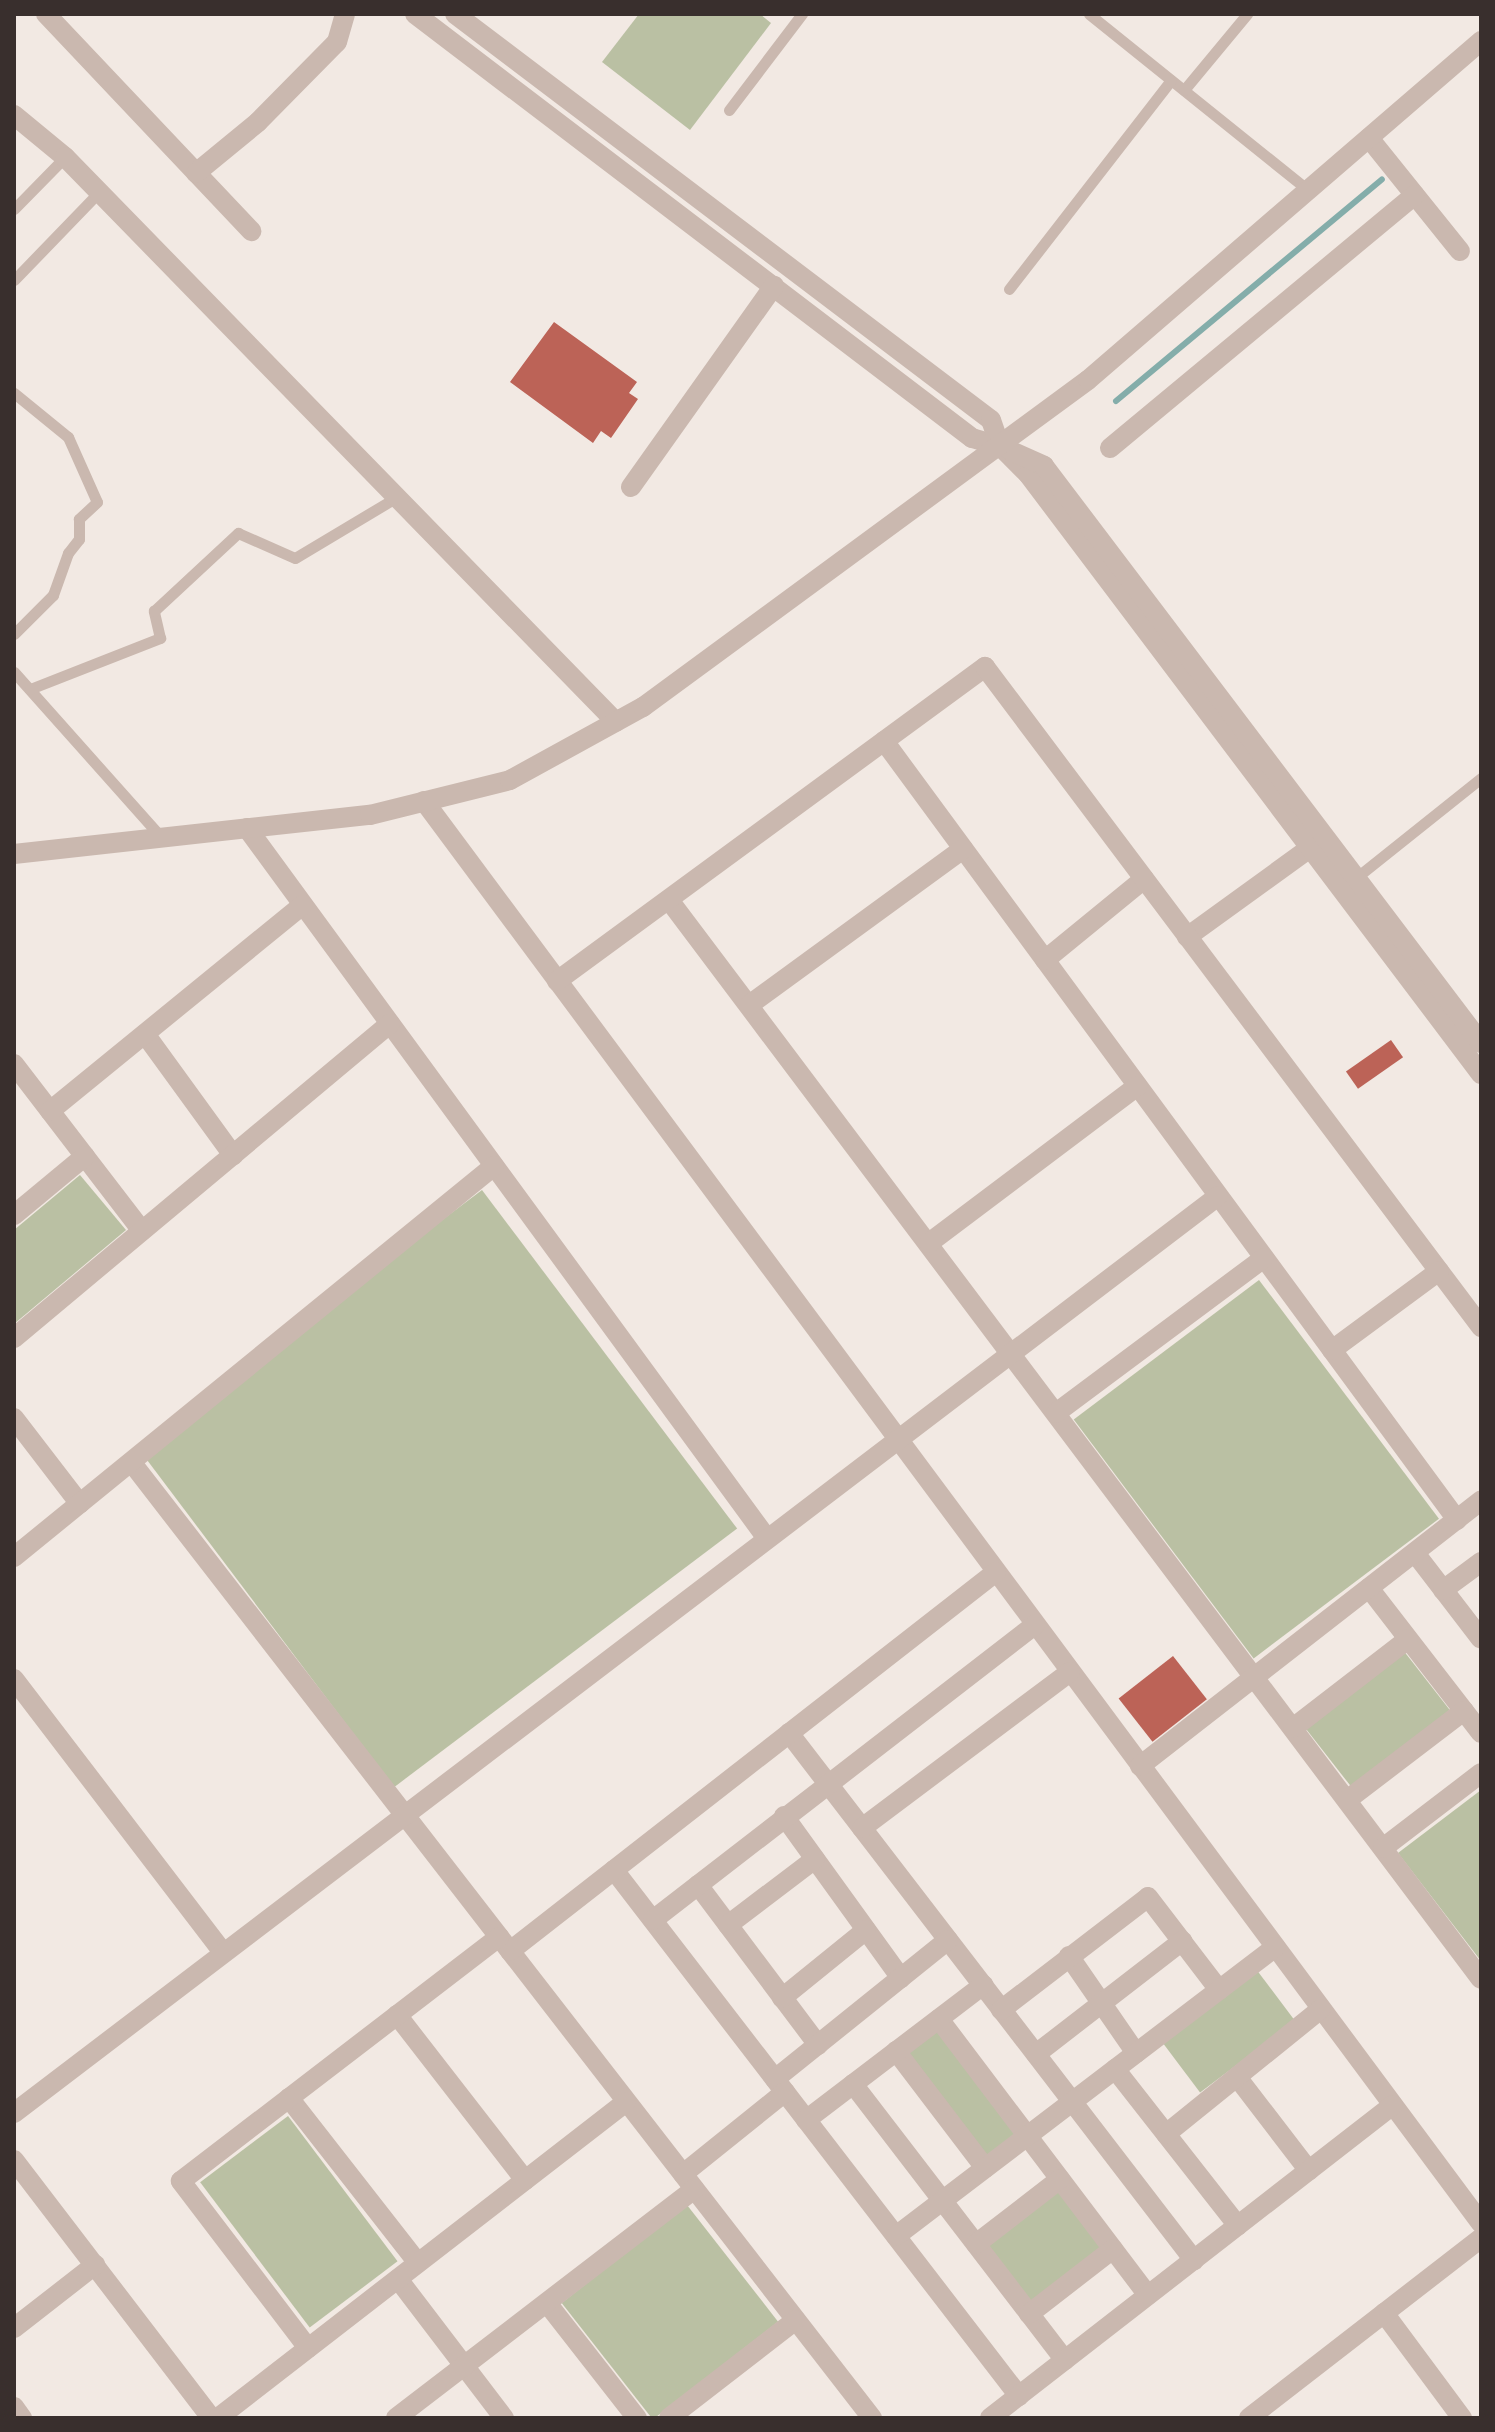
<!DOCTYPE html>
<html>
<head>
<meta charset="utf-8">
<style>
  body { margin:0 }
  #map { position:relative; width:1495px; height:2432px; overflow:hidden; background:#f2e9e3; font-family:Barlow,sans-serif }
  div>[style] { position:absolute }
  .green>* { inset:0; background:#bac0a3; transform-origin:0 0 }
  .stream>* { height:6px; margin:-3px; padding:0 3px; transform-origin:3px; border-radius:3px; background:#84adaa }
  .building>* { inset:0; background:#bc6357; transform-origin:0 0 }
  .service>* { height:11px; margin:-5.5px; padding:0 5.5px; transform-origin:5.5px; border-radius:5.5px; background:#cab8af }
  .minor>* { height:20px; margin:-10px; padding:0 10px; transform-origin:10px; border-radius:10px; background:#cab8af }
  .tertiary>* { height:20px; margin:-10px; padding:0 10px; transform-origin:10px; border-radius:10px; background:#cab8af }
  span { translate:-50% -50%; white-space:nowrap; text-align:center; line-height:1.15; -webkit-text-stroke:7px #faf4ef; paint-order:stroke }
  .frame { position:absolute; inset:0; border:16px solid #392f2d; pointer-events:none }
</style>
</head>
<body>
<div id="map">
  <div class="green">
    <div style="clip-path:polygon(639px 14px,760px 14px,771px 23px,690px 130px,602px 62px)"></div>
    <div style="clip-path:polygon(80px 1175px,126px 1230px,14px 1324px,14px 1230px)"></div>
    <div style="left:482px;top:1190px;width:424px;height:430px;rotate:53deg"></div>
    <div style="left:1259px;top:1280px;width:299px;height:232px;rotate:53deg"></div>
    <div style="left:1403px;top:1650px;width:76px;height:125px;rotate:52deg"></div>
    <div style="clip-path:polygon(1481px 1790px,1481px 1961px,1398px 1853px)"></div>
    <div style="left:1256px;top:1969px;width:65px;height:119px;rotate:53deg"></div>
    <div style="left:936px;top:2027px;width:134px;height:39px;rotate:52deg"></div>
    <div style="left:288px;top:2116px;width:182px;height:110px;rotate:53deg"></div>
    <div style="left:1059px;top:2187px;width:77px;height:95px;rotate:52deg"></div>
    <div style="left:687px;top:2205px;width:148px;height:159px;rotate:52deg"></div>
  </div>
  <div class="stream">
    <div style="left:1116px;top:401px;width:346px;rotate:-39.8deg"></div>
  </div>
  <div class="building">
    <div style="clip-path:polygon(554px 322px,637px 382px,629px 393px,638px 399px,611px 438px,601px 431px,593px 443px,510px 382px)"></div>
    <div style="left:1391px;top:1040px;width:21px;height:55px;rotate:55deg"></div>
    <div style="left:1173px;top:1656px;width:55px;height:69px;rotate:52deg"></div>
  </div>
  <div class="service">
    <div style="left:1089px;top:14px;width:281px;rotate:38.8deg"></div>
    <div style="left:1184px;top:90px;width:99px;rotate:-50.3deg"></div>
    <div style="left:729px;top:110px;width:121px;rotate:-52.8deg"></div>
    <div style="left:14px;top:209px;width:73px;rotate:-45.6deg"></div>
    <div style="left:14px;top:280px;width:122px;rotate:-46deg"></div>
    <div style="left:1009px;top:289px;width:264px;rotate:-52.2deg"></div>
    <div style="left:14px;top:393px;width:70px;rotate:39.2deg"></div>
    <div style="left:68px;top:437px;width:71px;rotate:66deg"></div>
    <div style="left:97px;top:502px;width:25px;rotate:137deg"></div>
    <div style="left:79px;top:519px;width:20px;rotate:90deg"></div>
    <div style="left:79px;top:539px;width:18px;rotate:128deg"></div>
    <div style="left:68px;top:553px;width:45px;rotate:109.7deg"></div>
    <div style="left:53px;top:595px;width:55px;rotate:135deg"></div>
    <div style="left:14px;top:672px;width:222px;rotate:48.3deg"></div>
    <div style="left:30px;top:689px;width:140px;rotate:-21.4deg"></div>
    <div style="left:160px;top:638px;width:28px;rotate:-103deg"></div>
    <div style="left:154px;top:611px;width:115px;rotate:-42.9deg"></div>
    <div style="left:238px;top:533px;width:62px;rotate:23.7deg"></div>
    <div style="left:295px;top:558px;width:119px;rotate:-30.9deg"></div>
    <div style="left:1357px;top:877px;width:159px;rotate:-38.6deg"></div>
  </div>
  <div class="minor">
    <div style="left:46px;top:14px;width:299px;rotate:46.6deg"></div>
    <div style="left:415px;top:14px;width:700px;rotate:37.28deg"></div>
    <div style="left:972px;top:438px;width:29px;rotate:16deg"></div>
    <div style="left:455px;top:14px;width:672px;rotate:37.14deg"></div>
    <div style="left:991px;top:420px;width:28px;rotate:71deg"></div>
    <div style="left:14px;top:115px;width:66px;rotate:39.5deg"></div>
    <div style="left:65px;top:157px;width:789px;rotate:45.72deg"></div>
    <div style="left:1369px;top:138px;width:145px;rotate:51.2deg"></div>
    <div style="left:196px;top:173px;width:80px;rotate:-39.4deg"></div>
    <div style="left:258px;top:122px;width:112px;rotate:-45.4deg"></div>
    <div style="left:337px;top:42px;width:29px;rotate:-74deg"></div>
    <div style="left:1110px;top:448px;width:396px;rotate:-39.7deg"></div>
    <div style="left:631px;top:487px;width:247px;rotate:-54.6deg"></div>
    <div style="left:884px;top:741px;width:967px;rotate:53.66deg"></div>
    <div style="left:424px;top:801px;width:1772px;rotate:53.38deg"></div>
    <div style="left:247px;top:828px;width:879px;rotate:53.8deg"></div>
    <div style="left:669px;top:900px;width:1350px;rotate:53.04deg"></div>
    <div style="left:1187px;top:937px;width:169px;rotate:-35.9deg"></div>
    <div style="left:1045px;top:960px;width:128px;rotate:-39.3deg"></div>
    <div style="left:557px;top:981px;width:531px;rotate:-36.27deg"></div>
    <div style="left:985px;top:667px;width:826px;rotate:53.07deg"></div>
    <div style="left:749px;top:1005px;width:265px;rotate:-36.1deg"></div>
    <div style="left:145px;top:1034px;width:150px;rotate:54deg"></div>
    <div style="left:14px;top:1064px;width:210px;rotate:52.5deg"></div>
    <div style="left:50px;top:1111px;width:326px;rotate:-39.2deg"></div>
    <div style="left:14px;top:1215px;width:92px;rotate:-39.7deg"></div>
    <div style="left:929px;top:1243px;width:261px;rotate:-37deg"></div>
    <div style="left:14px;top:1338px;width:490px;rotate:-39.9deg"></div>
    <div style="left:1332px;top:1350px;width:133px;rotate:-36.4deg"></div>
    <div style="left:1056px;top:1413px;width:259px;rotate:-36.7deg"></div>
    <div style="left:14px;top:1418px;width:108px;rotate:52.5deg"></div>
    <div style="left:132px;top:1463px;width:1208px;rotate:52.23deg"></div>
    <div style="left:1415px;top:1553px;width:108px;rotate:52.5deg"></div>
    <div style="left:14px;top:1557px;width:619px;rotate:-39.17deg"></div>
    <div style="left:1369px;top:1588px;width:183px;rotate:52.3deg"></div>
    <div style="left:1443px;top:1590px;width:47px;rotate:-36.4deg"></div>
    <div style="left:14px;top:1679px;width:344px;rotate:52.6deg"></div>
    <div style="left:1293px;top:1728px;width:145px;rotate:-37.7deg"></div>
    <div style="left:789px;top:1733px;width:665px;rotate:52.46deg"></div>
    <div style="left:1140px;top:1766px;width:432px;rotate:-37.9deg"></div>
    <div style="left:1347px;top:1800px;width:147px;rotate:-37.3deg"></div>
    <div style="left:784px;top:1816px;width:200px;rotate:54.2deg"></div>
    <div style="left:862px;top:1828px;width:260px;rotate:-36.9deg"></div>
    <div style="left:1383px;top:1848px;width:123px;rotate:-37.4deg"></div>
    <div style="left:614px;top:1870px;width:664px;rotate:52.41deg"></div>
    <div style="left:698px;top:1885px;width:200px;rotate:53.1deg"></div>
    <div style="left:653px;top:1920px;width:483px;rotate:-37.7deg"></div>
    <div style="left:728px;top:1925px;width:109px;rotate:-37.2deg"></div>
    <div style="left:510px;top:1951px;width:616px;rotate:-37.95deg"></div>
    <div style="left:1069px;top:1956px;width:118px;rotate:55.4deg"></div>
    <div style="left:782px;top:1998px;width:108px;rotate:-39deg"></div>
    <div style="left:1001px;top:2010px;width:185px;rotate:-37.5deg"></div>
    <div style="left:1148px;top:1897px;width:117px;rotate:52.6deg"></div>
    <div style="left:397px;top:2015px;width:209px;rotate:52.2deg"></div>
    <div style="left:939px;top:2019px;width:346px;rotate:52.9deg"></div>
    <div style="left:896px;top:2051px;width:147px;rotate:52.7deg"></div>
    <div style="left:1036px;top:2054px;width:185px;rotate:-37.7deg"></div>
    <div style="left:1115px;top:2069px;width:199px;rotate:51.9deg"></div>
    <div style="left:1237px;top:2077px;width:118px;rotate:52.5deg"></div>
    <div style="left:775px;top:2079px;width:222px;rotate:-38.8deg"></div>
    <div style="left:853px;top:2084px;width:348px;rotate:52.5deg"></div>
    <div style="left:289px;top:2098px;width:209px;rotate:52deg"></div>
    <div style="left:14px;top:2113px;width:1513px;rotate:-37.29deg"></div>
    <div style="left:806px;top:2120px;width:223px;rotate:-37.3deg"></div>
    <div style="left:1166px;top:2134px;width:199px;rotate:-38.9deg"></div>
    <div style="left:14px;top:2160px;width:325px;rotate:52.6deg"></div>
    <div style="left:683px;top:2174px;width:131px;rotate:-38.8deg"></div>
    <div style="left:896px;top:2236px;width:477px;rotate:-37.3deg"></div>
    <div style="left:976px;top:2244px;width:106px;rotate:-37.7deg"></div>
    <div style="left:398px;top:2279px;width:175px;rotate:52.7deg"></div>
    <div style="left:547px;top:2303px;width:146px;rotate:52deg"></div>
    <div style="left:1384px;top:2313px;width:131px;rotate:53.4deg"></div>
    <div style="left:1029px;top:2314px;width:106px;rotate:-37.7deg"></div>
    <div style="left:14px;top:2328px;width:103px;rotate:-37.9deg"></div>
    <div style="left:308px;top:2348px;width:210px;rotate:-127.3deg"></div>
    <div style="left:181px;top:2181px;width:401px;rotate:-37.5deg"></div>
    <div style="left:14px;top:2407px;width:14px;rotate:54deg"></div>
    <div style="left:218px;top:2418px;width:516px;rotate:-37.76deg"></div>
    <div style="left:396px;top:2418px;width:376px;rotate:-37.5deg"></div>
    <div style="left:669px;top:2418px;width:160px;rotate:-37.7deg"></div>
    <div style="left:990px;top:2418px;width:510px;rotate:-37.84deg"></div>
    <div style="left:1249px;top:2418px;width:294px;rotate:-37.8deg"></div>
  </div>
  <div class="tertiary">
    <div style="left:1000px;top:446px;width:40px;rotate:45deg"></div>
    <div style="left:1028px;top:474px;width:752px;rotate:52.95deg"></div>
    <div style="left:1011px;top:451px;width:36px;rotate:24deg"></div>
    <div style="left:1044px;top:466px;width:724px;rotate:52.86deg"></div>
    <div style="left:14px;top:854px;width:358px;rotate:-6.3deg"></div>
    <div style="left:370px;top:815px;width:144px;rotate:-14deg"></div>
    <div style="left:510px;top:780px;width:152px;rotate:-28.8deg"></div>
    <div style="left:643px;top:707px;width:552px;rotate:-36.31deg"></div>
    <div style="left:1088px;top:380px;width:519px;rotate:-40.78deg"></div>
  </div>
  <div class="frame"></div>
</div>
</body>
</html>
